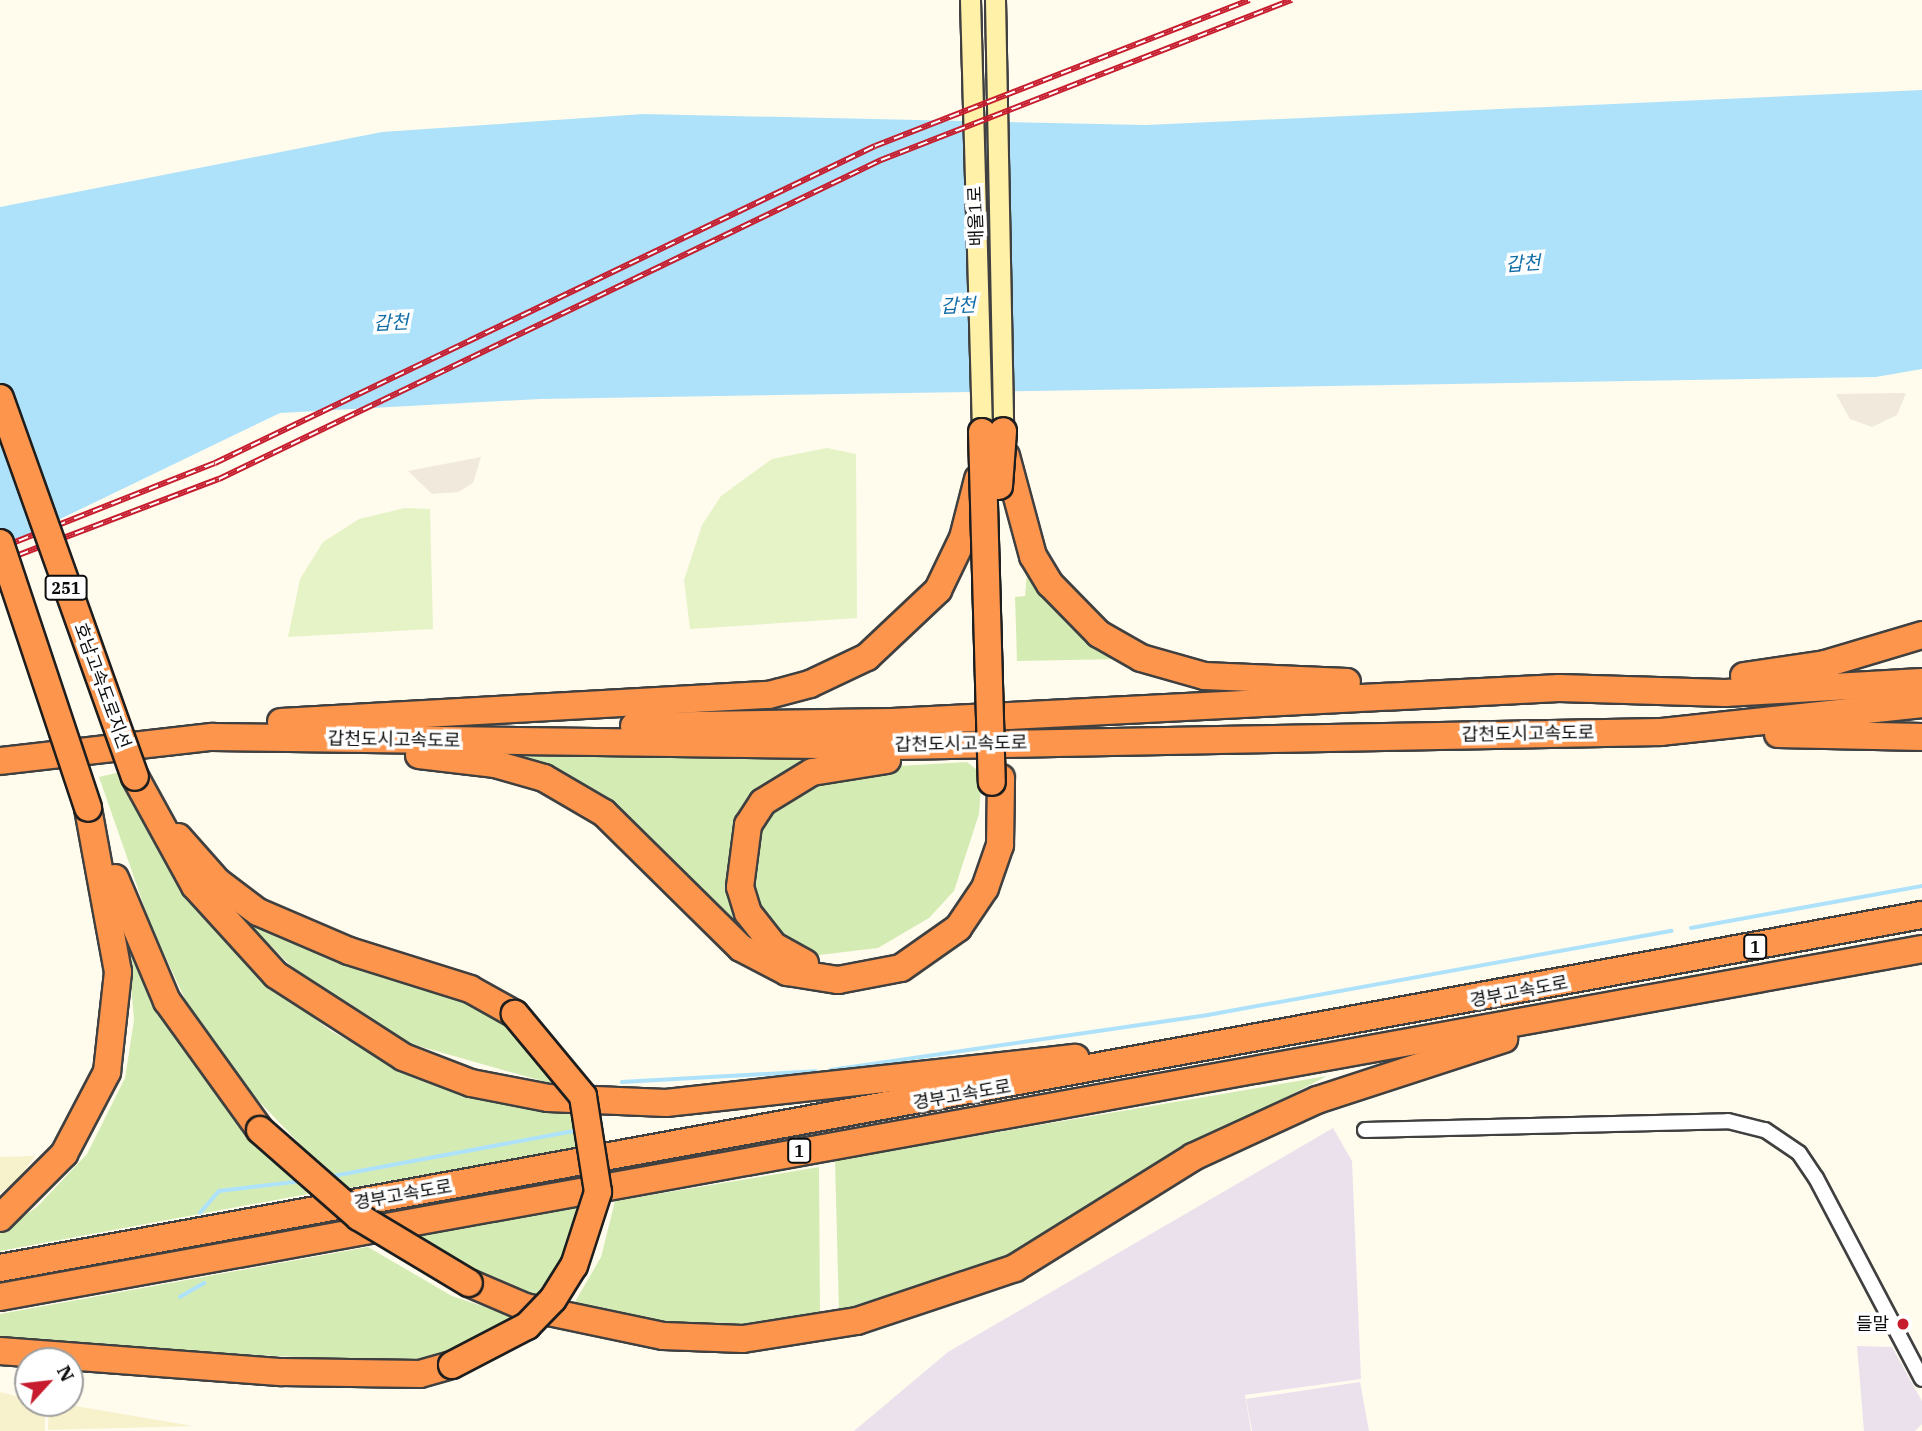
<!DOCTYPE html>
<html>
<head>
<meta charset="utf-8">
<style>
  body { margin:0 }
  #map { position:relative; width:1922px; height:1431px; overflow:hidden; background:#fffbed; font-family:"IBM Plex Serif","Noto Sans KR",serif }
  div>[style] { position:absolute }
  .industrial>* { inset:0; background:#ebe1ed }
  .farmland>* { inset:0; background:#f7f1cc }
  .green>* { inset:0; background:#d4ecb4 }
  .pitch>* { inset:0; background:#e6f3c7 }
  .plaza>* { inset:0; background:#f0e9dc }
  .water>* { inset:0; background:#aee2fa }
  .stream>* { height:3.5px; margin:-1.75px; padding:0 1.75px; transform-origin:1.75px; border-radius:1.75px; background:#aee2fa }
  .roads { filter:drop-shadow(2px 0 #404040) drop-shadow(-2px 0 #404040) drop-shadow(0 2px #404040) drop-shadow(0 -2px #404040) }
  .street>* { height:14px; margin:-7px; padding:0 7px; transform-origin:7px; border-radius:7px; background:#fff }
  .secondary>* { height:19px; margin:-9.5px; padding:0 9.5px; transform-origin:9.5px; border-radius:9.5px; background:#fff1a8 }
  .highway>* { height:26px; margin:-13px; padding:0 13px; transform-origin:13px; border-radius:13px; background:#fd954d }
  .rail>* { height:6px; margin-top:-3px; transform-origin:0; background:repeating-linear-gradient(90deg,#fff 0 10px,#c61c2d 0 20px); box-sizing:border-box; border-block:2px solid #c61c2d }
  .bridges { filter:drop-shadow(2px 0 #1e1e1e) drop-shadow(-2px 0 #1e1e1e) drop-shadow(0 2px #1e1e1e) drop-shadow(0 -2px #1e1e1e) }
  .highway-bridge>* { height:26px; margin:-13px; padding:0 13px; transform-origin:13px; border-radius:13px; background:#fd954d }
  .dots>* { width:19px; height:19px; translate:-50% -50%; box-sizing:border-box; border:4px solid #fff; border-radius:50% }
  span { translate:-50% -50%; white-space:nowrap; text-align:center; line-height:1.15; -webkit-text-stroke:7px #fff; paint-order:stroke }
  .shield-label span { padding:2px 5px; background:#fff; border:2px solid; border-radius:5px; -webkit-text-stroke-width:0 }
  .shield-label { font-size:16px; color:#0d0d0d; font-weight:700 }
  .street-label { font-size:18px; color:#0d0d0d }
  .poi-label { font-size:18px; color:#0d0d0d }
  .right { translate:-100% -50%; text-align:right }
  .water-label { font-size:19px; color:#0f6ca7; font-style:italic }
  .north { position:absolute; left:14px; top:1347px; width:70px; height:70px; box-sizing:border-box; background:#fff; border:2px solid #9e9e9e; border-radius:50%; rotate:63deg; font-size:19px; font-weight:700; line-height:28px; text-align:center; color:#0d0d0d }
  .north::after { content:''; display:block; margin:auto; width:24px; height:32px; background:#c61c2d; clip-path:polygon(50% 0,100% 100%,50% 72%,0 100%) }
</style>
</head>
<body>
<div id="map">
  <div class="industrial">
    <div style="clip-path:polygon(1333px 1128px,1352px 1161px,1361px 1379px,1245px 1395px,1251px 1431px,854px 1431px,948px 1352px)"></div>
    <div style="clip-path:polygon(1857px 1346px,1892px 1347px,1922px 1401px,1922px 1424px,1915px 1431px,1864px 1431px)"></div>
    <div style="clip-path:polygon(1360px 1382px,1369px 1431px,1252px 1431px,1246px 1399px)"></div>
  </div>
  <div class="farmland">
    <div style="clip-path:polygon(35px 1156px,16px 1182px,0 1193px,0 1157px)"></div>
    <div style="clip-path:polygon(0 1392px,44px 1403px,45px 1431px,0 1431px)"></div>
    <div style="clip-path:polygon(49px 1403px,57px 1403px,193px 1426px,48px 1430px)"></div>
  </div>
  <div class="green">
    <div style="clip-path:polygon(1028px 562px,1122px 659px,1017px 661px,1015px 597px,1025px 596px)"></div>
    <div style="clip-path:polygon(488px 752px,831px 759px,782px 782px,739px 854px,772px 947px,746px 939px,628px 819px)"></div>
    <div style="clip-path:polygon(967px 762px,982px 774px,979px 814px,954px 891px,929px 918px,878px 948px,819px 955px,779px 939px,752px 906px,757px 822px,785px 791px,864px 768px)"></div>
    <div style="clip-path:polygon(120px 772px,186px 893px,226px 943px,275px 988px,331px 1031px,399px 1068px,486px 1100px,580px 1115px,590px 1145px,343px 1189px,230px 1071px,191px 1012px,151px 926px,99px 777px)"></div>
    <div style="clip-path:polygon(218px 893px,482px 1009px,530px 1042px,567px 1088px,415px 1045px,349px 1010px,300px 975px)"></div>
    <div style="clip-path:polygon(127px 937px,184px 1048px,243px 1127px,308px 1194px,0 1251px,0 1232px,37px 1207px,87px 1154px,125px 1078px,134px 1020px)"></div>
    <div style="clip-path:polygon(1327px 1076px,1163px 1161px,1011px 1257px,945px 1286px,839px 1313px,835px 1160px)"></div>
    <div style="clip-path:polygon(819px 1167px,820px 1316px,719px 1328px,627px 1320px,572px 1307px,601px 1257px,615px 1201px)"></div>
    <div style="clip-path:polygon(586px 1205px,577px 1239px,542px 1298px,473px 1274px,408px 1236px)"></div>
    <div style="clip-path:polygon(368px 1247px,452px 1296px,518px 1318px,474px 1346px,407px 1363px,0 1341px,0 1314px)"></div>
  </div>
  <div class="pitch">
    <div style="clip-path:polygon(827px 448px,856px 454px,857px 618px,690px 629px,684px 580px,702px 525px,721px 496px,772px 459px)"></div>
    <div style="clip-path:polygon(405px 508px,430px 509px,433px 629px,288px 637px,300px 579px,323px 542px,359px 519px)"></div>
  </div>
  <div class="plaza">
    <div style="clip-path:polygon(1906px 393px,1897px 415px,1872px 427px,1850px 419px,1836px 394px)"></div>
    <div style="clip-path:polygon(481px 457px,473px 483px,458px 492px,432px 494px,408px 471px)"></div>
  </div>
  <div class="water">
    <div style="clip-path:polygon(1922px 90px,1922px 369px,1876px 377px,540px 399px,280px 413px,0 548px,0 207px,382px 132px,643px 114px,1146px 125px)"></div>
  </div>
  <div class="stream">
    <div style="left:1691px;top:928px;width:235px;rotate:-10.3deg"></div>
    <div style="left:831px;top:1070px;width:381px;rotate:-8.3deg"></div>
    <div style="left:1208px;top:1015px;width:471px;rotate:-10.3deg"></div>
    <div style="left:622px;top:1082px;width:194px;rotate:-3.2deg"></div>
    <div style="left:328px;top:1177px;width:254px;rotate:-10.6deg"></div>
    <div style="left:200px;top:1213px;width:29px;rotate:-49deg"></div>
    <div style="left:219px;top:1191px;width:85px;rotate:-6.8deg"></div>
    <div style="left:180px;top:1297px;width:28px;rotate:-30deg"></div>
  </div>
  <div class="roads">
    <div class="street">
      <div style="left:1365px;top:1130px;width:363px;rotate:-1.4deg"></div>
      <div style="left:1728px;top:1121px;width:38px;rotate:14deg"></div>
      <div style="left:1765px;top:1130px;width:41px;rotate:34.1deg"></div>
      <div style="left:1799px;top:1153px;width:30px;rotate:56deg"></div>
      <div style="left:1816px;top:1178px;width:227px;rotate:62.2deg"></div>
    </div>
    <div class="secondary">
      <div style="left:970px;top:0;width:432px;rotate:88.4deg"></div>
      <div style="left:995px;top:0;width:431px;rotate:88.9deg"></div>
    </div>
    <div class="highway">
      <div style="left:1006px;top:456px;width:104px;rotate:74.9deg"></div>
      <div style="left:1033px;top:556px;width:33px;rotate:59deg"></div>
      <div style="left:1050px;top:584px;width:70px;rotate:45.6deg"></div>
      <div style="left:1099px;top:634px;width:48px;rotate:29.7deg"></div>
      <div style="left:1141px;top:658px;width:66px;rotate:15.9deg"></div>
      <div style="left:1204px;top:676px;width:143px;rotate:2.4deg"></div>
      <div style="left:1744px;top:676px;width:82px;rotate:-8.4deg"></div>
      <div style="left:1825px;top:664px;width:101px;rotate:-16.6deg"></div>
      <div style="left:281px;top:722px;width:489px;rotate:-3.2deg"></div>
      <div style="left:769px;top:695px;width:42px;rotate:-15deg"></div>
      <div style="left:810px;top:684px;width:63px;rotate:-25.3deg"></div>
      <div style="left:867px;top:657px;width:98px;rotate:-43.3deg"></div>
      <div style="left:938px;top:590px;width:58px;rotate:-64.3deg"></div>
      <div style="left:963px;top:538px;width:61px;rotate:-75.7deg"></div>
      <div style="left:634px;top:726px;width:258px;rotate:-0.9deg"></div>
      <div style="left:892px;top:722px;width:668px;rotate:-2.92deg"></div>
      <div style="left:1559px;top:688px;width:166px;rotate:1.7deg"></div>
      <div style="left:1725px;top:693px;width:197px;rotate:-3.2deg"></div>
      <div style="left:1778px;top:734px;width:144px;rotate:1.2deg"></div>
      <div style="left:419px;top:755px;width:77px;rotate:6.8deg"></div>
      <div style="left:495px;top:764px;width:51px;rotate:15.9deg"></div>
      <div style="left:544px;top:778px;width:69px;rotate:30.3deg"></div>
      <div style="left:604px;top:813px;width:192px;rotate:44.6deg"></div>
      <div style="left:741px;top:948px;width:52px;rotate:27.6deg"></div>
      <div style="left:787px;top:972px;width:52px;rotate:8.9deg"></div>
      <div style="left:838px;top:980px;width:64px;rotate:-10.8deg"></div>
      <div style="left:901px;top:968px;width:70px;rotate:-35.1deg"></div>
      <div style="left:958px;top:928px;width:48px;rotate:-56deg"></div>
      <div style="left:985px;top:888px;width:46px;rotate:-70.8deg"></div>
      <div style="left:1000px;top:845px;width:67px;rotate:-89.1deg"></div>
      <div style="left:0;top:761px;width:213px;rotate:-6.5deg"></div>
      <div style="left:212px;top:737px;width:684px;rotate:0.75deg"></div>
      <div style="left:896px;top:746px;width:765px;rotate:-1.05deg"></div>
      <div style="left:1661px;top:732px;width:262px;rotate:-6.1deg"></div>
      <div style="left:135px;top:777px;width:124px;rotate:61.2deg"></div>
      <div style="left:195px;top:886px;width:120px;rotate:47.7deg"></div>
      <div style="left:276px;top:975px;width:151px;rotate:32.8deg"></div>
      <div style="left:403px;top:1057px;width:73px;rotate:20.9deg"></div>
      <div style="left:471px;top:1083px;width:78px;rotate:11deg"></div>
      <div style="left:548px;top:1098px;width:118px;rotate:2.4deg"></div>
      <div style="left:666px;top:1103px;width:412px;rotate:-6.3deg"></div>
      <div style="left:178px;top:837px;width:60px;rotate:48.4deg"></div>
      <div style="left:218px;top:882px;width:50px;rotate:36.9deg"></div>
      <div style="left:258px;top:912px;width:99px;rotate:23.2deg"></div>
      <div style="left:349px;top:951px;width:127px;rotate:17.4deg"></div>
      <div style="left:470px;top:989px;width:51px;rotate:29.1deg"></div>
      <div style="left:115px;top:878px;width:134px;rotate:67.1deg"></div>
      <div style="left:167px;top:1001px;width:159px;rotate:54.2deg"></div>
      <div style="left:805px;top:963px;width:35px;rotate:-151deg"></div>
      <div style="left:774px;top:946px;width:42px;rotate:-128.2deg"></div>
      <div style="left:748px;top:913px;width:27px;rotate:-107deg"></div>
      <div style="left:740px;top:887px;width:63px;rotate:-82.6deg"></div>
      <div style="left:748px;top:825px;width:27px;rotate:-57deg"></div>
      <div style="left:763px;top:802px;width:57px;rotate:-31.5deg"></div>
      <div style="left:812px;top:772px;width:76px;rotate:-9.1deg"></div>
      <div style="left:0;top:1218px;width:91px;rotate:-45deg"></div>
      <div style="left:64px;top:1154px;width:93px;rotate:-62.3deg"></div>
      <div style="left:107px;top:1072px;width:101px;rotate:-83.7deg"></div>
      <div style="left:118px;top:972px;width:167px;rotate:-100.4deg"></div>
      <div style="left:0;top:1268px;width:1954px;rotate:-10.41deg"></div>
      <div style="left:469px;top:1283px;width:61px;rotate:23.2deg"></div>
      <div style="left:525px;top:1307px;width:141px;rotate:11.9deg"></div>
      <div style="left:663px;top:1336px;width:80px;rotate:2.1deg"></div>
      <div style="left:743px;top:1339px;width:115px;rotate:-9deg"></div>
      <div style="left:857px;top:1321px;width:167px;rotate:-18.5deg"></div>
      <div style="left:1015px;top:1268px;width:210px;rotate:-31.9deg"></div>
      <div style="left:1193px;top:1157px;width:136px;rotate:-24.7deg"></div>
      <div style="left:1317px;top:1100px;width:197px;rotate:-18.1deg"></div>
      <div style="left:0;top:1297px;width:1953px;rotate:-10.26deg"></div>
      <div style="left:0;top:1351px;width:283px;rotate:4.3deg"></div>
      <div style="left:282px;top:1372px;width:138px;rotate:0.8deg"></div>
      <div style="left:420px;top:1374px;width:33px;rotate:-16deg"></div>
    </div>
  </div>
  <div class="rail">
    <div style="left:0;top:548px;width:231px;rotate:-21.6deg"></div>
    <div style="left:215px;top:463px;width:732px;rotate:-25.66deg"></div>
    <div style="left:875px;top:146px;width:402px;rotate:-21.3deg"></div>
    <div style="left:0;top:562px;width:234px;rotate:-20.8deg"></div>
    <div style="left:219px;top:479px;width:735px;rotate:-25.73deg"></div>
    <div style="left:881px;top:160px;width:441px;rotate:-21.3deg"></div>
  </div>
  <div class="bridges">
    <div class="highway-bridge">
      <div style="left:0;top:398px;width:402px;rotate:70.4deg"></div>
      <div style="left:982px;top:432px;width:350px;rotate:88.4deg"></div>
      <div style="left:999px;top:486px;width:55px;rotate:-85.8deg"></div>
      <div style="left:0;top:543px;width:279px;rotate:71.6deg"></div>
      <div style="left:260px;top:1130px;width:132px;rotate:41.3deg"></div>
      <div style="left:359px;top:1217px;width:128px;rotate:31deg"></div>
      <div style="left:452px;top:1365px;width:85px;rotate:-27.5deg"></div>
      <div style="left:527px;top:1326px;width:37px;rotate:-46deg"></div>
      <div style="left:553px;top:1299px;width:39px;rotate:-58deg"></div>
      <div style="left:574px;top:1266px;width:78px;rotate:-72deg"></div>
      <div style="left:598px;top:1192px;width:97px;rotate:-98.9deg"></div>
      <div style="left:583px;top:1096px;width:107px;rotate:-129.7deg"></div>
    </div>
  </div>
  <div class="dots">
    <div style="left:1903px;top:1324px;background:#c61c2d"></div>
  </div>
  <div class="shield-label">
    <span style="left:66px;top:588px">251</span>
    <span style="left:1755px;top:947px">1</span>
    <span style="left:799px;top:1151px">1</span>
  </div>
  <div class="street-label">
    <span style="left:976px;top:216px;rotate:-92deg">배울1로</span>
    <span style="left:102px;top:686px;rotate:70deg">호남고속도로지선</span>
    <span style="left:1528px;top:734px;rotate:-1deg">갑천도시고속도로</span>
    <span style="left:394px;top:740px;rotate:1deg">갑천도시고속도로</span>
    <span style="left:961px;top:744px;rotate:-1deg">갑천도시고속도로</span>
    <span style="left:1519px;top:992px;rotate:-11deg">경부고속도로</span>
    <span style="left:962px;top:1095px;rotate:-10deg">경부고속도로</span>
    <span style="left:403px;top:1195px;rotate:-10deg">경부고속도로</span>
  </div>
  <div class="poi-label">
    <span class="right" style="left:1889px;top:1324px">들말</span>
  </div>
  <div class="water-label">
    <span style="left:1523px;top:264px;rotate:-4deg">갑천</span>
    <span style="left:958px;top:306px;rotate:-2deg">갑천</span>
    <span style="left:391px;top:323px;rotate:-2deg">갑천</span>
  </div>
  <div class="north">N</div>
</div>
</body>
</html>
